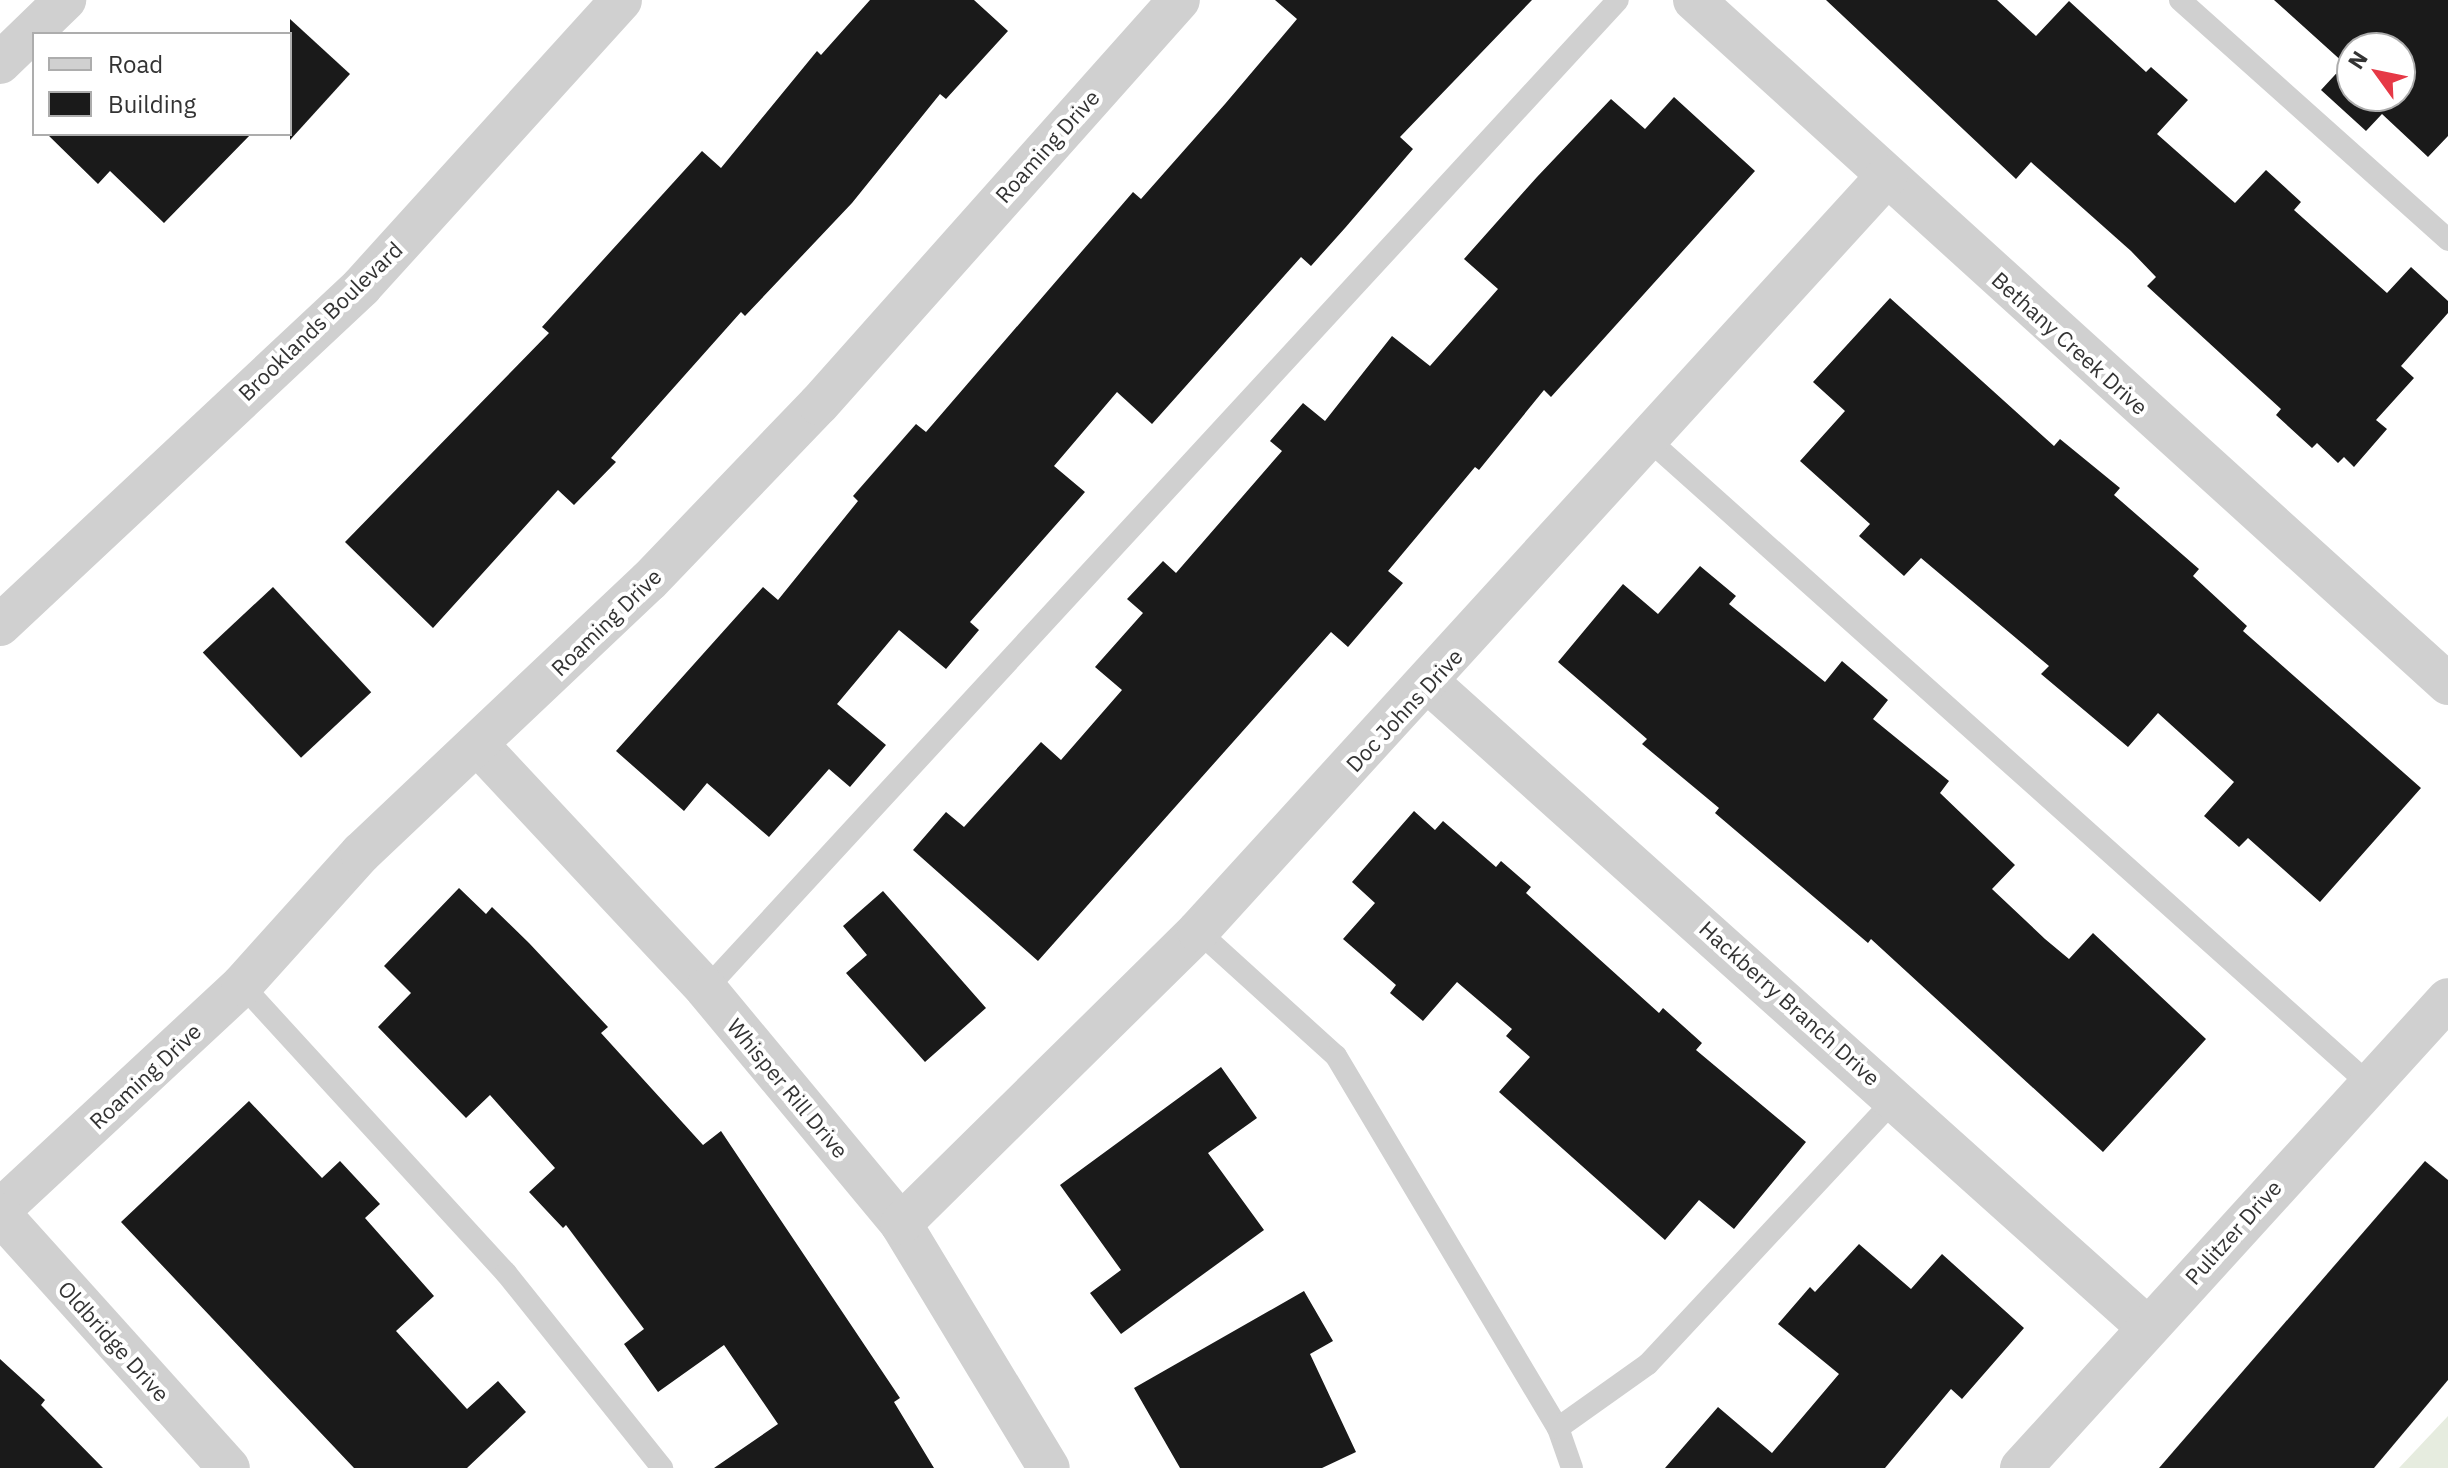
<!DOCTYPE html>
<html>
<head>
<meta charset="utf-8">
<style>
  body { margin:0 }
  #map { position:relative; width:2448px; height:1468px; overflow:hidden; background:#fff; font-family:"IBM Plex Sans",sans-serif }
  div>[style] { position:absolute }
  .green>* { inset:0; background:#e6ecdf }
  .building>* { inset:0; background:#1a1a1a; transform-origin:0 0 }
  .lane>* { height:22px; margin:-11px; padding:0 11px; transform-origin:11px; border-radius:11px; background:#d0d0d0 }
  .street>* { height:42px; margin:-21px; padding:0 21px; transform-origin:21px; border-radius:21px; background:#d0d0d0 }
  span { translate:-50% -50%; white-space:nowrap; text-align:center; line-height:1.15; -webkit-text-stroke:8px #fff; paint-order:stroke }
  .street-label { font-size:22px; color:#333 }
  .legend { position:absolute; left:32px; top:32px; width:260px; height:104px; box-sizing:border-box; background:#fff; border:2px solid #adadad; margin:0; padding:10px 14px; list-style:none; font-size:24px; color:#333 }
  .legend li { display:flex; align-items:center; gap:16px; height:40px }
  .legend b { width:40px; border:2px solid #adadad }
  .north { position:absolute; left:2336px; top:32px; width:80px; height:80px; box-sizing:border-box; background:#fff; border:2px solid #adadad; border-radius:50%; rotate:303deg; font-size:22px; font-weight:700; line-height:32px; text-align:center; color:#333 }
  .north::after { content:''; display:block; margin:auto; width:28px; height:36px; background:#e63946; clip-path:polygon(50% 0,100% 100%,50% 72%,0 100%) }
</style>
</head>
<body>
<div id="map">
  <div class="green">
    <div style="clip-path:polygon(2448px 1416px,2448px 1468px,2399px 1468px)"></div>
  </div>
  <div class="building">
    <div style="clip-path:polygon(870px 0,974px 0,1008px 31px,946px 99px,940px 94px,852px 203px,745px 316px,741px 312px,611px 458px,616px 462px,574px 505px,558px 490px,433px 628px,345px 542px,549px 333px,542px 327px,702px 151px,721px 168px,817px 51px,821px 55px)"></div>
    <div style="clip-path:polygon(1275px 0,1532px 0,1400px 137px,1413px 149px,1345px 228px,1311px 266px,1301px 257px,1152px 424px,1117px 392px,1054px 466px,1085px 492px,970px 622px,979px 630px,946px 669px,899px 630px,837px 704px,886px 745px,850px 787px,829px 769px,769px 837px,707px 783px,684px 811px,616px 751px,763px 587px,778px 600px,858px 501px,853px 496px,916px 424px,926px 432px,1133px 192px,1141px 199px,1225px 104px,1297px 19px)"></div>
    <div style="clip-path:polygon(1826px 0,1997px 0,2036px 36px,2069px 1px,2146px 72px,2151px 67px,2188px 100px,2157px 134px,2235px 203px,2266px 170px,2301px 202px,2294px 210px,2387px 293px,2411px 267px,2448px 301px,2448px 313px,2401px 366px,2414px 378px,2376px 420px,2387px 429px,2354px 467px,2344px 457px,2338px 463px,2317px 443px,2312px 448px,2276px 415px,2281px 409px,2147px 286px,2156px 277px,2131px 251px,2031px 162px,2016px 179px)"></div>
    <div style="clip-path:polygon(evenodd,2274px 0,2448px 0,2448px 136px,2428px 157px,2382px 114px,2366px 131px,2321px 90px,2345px 64px,2274px 0,2352px 48px,2400px 48px,2400px 96px,2352px 96px,2352px 48px)"></div>
    <div style="clip-path:polygon(290px 19px,350px 74px,290px 140px)"></div>
    <div style="clip-path:polygon(1674px 97px,1755px 171px,1551px 397px,1544px 390px,1479px 470px,1475px 467px,1388px 571px,1403px 583px,1348px 647px,1331px 632px,1038px 961px,913px 850px,946px 812px,964px 827px,1041px 742px,1061px 760px,1122px 690px,1095px 667px,1143px 613px,1127px 599px,1163px 561px,1176px 573px,1282px 451px,1270px 441px,1303px 403px,1325px 421px,1392px 336px,1430px 366px,1498px 289px,1464px 259px,1537px 177px,1611px 99px,1645px 129px)"></div>
    <div style="clip-path:polygon(47px 134px,251px 134px,164px 223px,110px 171px,98px 184px)"></div>
    <div style="clip-path:polygon(1890px 298px,2054px 446px,2060px 439px,2120px 488px,2114px 495px,2199px 569px,2193px 576px,2247px 626px,2243px 631px,2421px 788px,2320px 902px,2248px 838px,2239px 847px,2204px 816px,2234px 782px,2158px 713px,2128px 747px,2041px 674px,2049px 666px,1921px 558px,1904px 576px,1859px 536px,1870px 524px,1800px 461px,1845px 411px,1813px 382px)"></div>
    <div style="clip-path:polygon(1700px 566px,1736px 596px,1729px 604px,1825px 682px,1842px 661px,1888px 700px,1873px 719px,1949px 781px,1940px 793px,2015px 865px,1992px 889px,2045px 939px,2069px 959px,2093px 933px,2206px 1039px,2103px 1152px,1871px 939px,1868px 943px,1715px 813px,1719px 808px,1642px 744px,1647px 739px,1558px 662px,1623px 584px,1658px 614px)"></div>
    <div style="left:273px;top:587px;width:144px;height:96px;rotate:47deg"></div>
    <div style="clip-path:polygon(1414px 811px,1435px 830px,1443px 821px,1496px 867px,1501px 861px,1531px 887px,1526px 893px,1659px 1013px,1663px 1008px,1702px 1043px,1696px 1050px,1806px 1142px,1734px 1229px,1699px 1200px,1665px 1240px,1499px 1092px,1530px 1057px,1506px 1036px,1512px 1029px,1457px 982px,1423px 1021px,1390px 993px,1396px 985px,1343px 939px,1375px 903px,1352px 882px)"></div>
    <div style="clip-path:polygon(459px 888px,486px 914px,492px 907px,529px 943px,608px 1027px,601px 1033px,703px 1145px,721px 1131px,900px 1398px,894px 1402px,934px 1468px,714px 1468px,778px 1424px,724px 1345px,658px 1392px,624px 1344px,644px 1329px,566px 1225px,563px 1228px,529px 1192px,555px 1168px,490px 1095px,466px 1118px,378px 1027px,411px 993px,384px 966px)"></div>
    <div style="clip-path:polygon(883px 891px,986px 1008px,925px 1062px,846px 973px,867px 955px,843px 926px)"></div>
    <div style="clip-path:polygon(1221px 1067px,1257px 1118px,1208px 1153px,1264px 1230px,1121px 1334px,1090px 1293px,1121px 1270px,1060px 1185px)"></div>
    <div style="clip-path:polygon(249px 1101px,322px 1178px,340px 1161px,380px 1204px,365px 1218px,434px 1296px,396px 1331px,467px 1409px,498px 1381px,526px 1412px,467px 1468px,354px 1468px,121px 1222px)"></div>
    <div style="clip-path:polygon(2425px 1161px,2448px 1180px,2448px 1380px,2374px 1468px,2159px 1468px)"></div>
    <div style="clip-path:polygon(1859px 1244px,1911px 1289px,1942px 1254px,2024px 1328px,1962px 1399px,1951px 1389px,1885px 1468px,1665px 1468px,1718px 1407px,1772px 1453px,1839px 1374px,1778px 1324px,1810px 1287px,1815px 1292px)"></div>
    <div style="clip-path:polygon(1304px 1291px,1333px 1341px,1310px 1354px,1356px 1452px,1322px 1468px,1180px 1468px,1134px 1388px)"></div>
    <div style="clip-path:polygon(0 1359px,45px 1400px,41px 1405px,103px 1468px,0 1468px)"></div>
  </div>
  <div class="lane">
    <div style="left:2180px;top:0;width:360px;rotate:41.8deg"></div>
    <div style="left:1649px;top:440px;width:966px;rotate:41.81deg"></div>
    <div style="left:1198px;top:931px;width:186px;rotate:42.2deg"></div>
    <div style="left:1336px;top:1056px;width:433px;rotate:59.2deg"></div>
    <div style="left:1558px;top:1428px;width:42px;rotate:70.7deg"></div>
    <div style="left:242px;top:985px;width:391px;rotate:47.5deg"></div>
    <div style="left:506px;top:1273px;width:250px;rotate:51.3deg"></div>
    <div style="left:706px;top:989px;width:1345px;rotate:-47.32deg"></div>
    <div style="left:1558px;top:1428px;width:110px;rotate:-35.4deg"></div>
    <div style="left:1648px;top:1364px;width:364px;rotate:-47deg"></div>
  </div>
  <div class="street">
    <div style="left:1694px;top:0;width:1018px;rotate:42.21deg"></div>
    <div style="left:0;top:63px;width:91px;rotate:-44.1deg"></div>
    <div style="left:0;top:625px;width:495px;rotate:-43.1deg"></div>
    <div style="left:361px;top:287px;width:387px;rotate:-47.8deg"></div>
    <div style="left:1429px;top:683px;width:964px;rotate:41.89deg"></div>
    <div style="left:478px;top:745px;width:334px;rotate:46.9deg"></div>
    <div style="left:706px;top:989px;width:305px;rotate:50.3deg"></div>
    <div style="left:901px;top:1224px;width:285px;rotate:58.8deg"></div>
    <div style="left:0;top:1210px;width:330px;rotate:-42.9deg"></div>
    <div style="left:242px;top:985px;width:178px;rotate:-48deg"></div>
    <div style="left:361px;top:853px;width:396px;rotate:-43.4deg"></div>
    <div style="left:649px;top:581px;width:245px;rotate:-46.2deg"></div>
    <div style="left:819px;top:404px;width:541px;rotate:-48.3deg"></div>
    <div style="left:0;top:1214px;width:342px;rotate:48deg"></div>
    <div style="left:901px;top:1224px;width:417px;rotate:-44.6deg"></div>
    <div style="left:1198px;top:931px;width:1021px;rotate:-47.62deg"></div>
    <div style="left:2021px;top:1468px;width:634px;rotate:-47.68deg"></div>
  </div>
  <div class="street-label">
    <span style="left:1047px;top:146px;rotate:-48deg">Roaming Drive</span>
    <span style="left:320px;top:321px;rotate:-44deg">Brooklands Boulevard</span>
    <span style="left:2070px;top:343px;rotate:42deg">Bethany Creek Drive</span>
    <span style="left:606px;top:622px;rotate:-44deg">Roaming Drive</span>
    <span style="left:1404px;top:710px;rotate:-47deg">Doc Johns Drive</span>
    <span style="left:1790px;top:1003px;rotate:42deg">Hackberry Branch Drive</span>
    <span style="left:145px;top:1076px;rotate:-43deg">Roaming Drive</span>
    <span style="left:788px;top:1088px;rotate:50deg">Whisper Rill Drive</span>
    <span style="left:2233px;top:1232px;rotate:-48deg">Pulitzer Drive</span>
    <span style="left:114px;top:1341px;rotate:48deg">Oldbridge Drive</span>
  </div>
  <ul class="legend">
  <li><b style="height:10px;background:#d0d0d0"></b>Road</li>
  <li><b style="height:22px;background:#1a1a1a"></b>Building</li>
  </ul>
  <div class="north">N</div>
</div>
</body>
</html>
